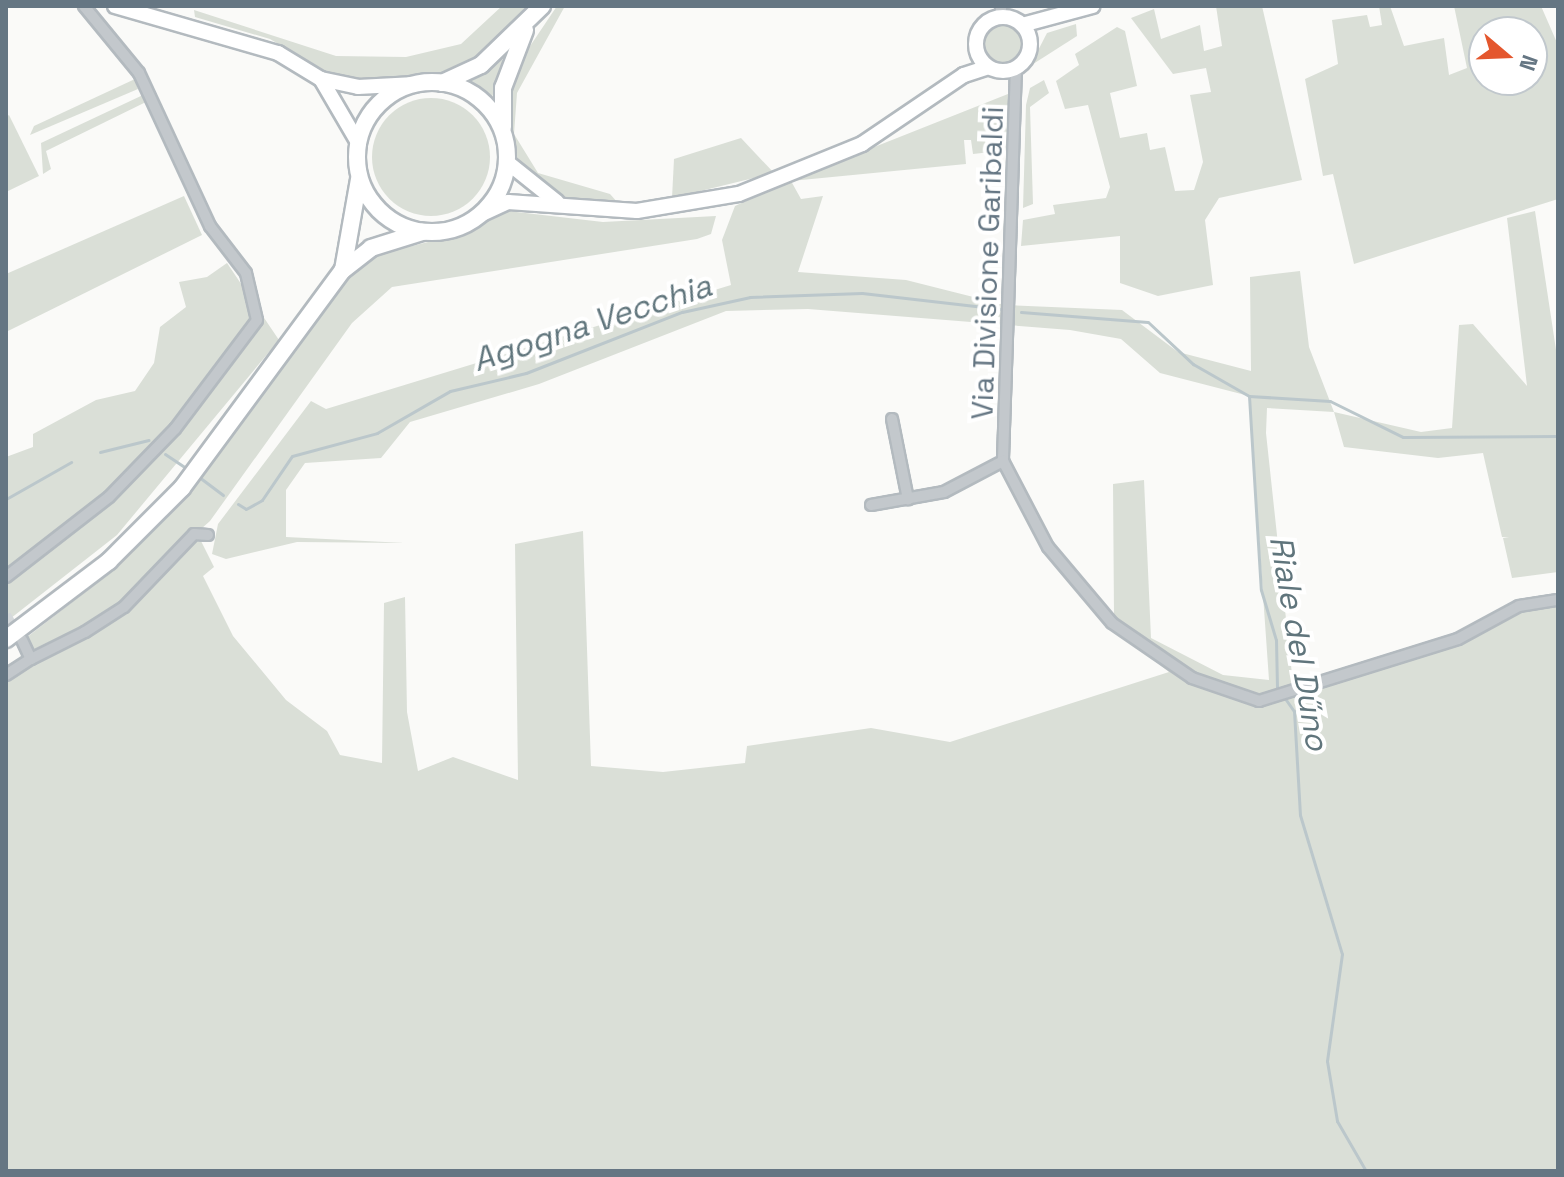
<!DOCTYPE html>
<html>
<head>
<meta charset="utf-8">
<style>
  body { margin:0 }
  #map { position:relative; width:1564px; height:1177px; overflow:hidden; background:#fafaf8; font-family:"Space Grotesk",sans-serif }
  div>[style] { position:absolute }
  .green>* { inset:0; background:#dadfd7 }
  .round { border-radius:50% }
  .stream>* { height:3px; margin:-1.5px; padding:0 1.5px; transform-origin:1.5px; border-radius:1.5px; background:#bbc7cb }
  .street-tunnel>* { height:10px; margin-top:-5px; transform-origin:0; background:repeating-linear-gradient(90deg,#d5d9db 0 10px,transparent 0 15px) }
  .roads { filter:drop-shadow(2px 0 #b3babf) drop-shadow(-2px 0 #b3babf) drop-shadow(0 2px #b3babf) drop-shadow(0 -2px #b3babf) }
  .street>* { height:10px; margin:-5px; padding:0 5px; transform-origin:5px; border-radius:5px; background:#c3c8cc }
  .secondary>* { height:14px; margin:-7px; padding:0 7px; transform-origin:7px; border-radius:7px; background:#fff }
  .secondary>.ring { margin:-7px; padding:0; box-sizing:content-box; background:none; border:14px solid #fff; border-radius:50% }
  .primary>* { height:16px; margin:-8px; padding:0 8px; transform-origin:8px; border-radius:8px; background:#fff }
  .primary>.ring { margin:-8px; padding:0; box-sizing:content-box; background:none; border:16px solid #fff; border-radius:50% }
  span { translate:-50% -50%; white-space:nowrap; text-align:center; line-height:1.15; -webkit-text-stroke:8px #fff; paint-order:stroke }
  .street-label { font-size:30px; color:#657683 }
  .water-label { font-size:32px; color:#60757c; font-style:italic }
  .frame { position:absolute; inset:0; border:8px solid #657683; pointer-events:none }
  .north { position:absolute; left:1468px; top:16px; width:80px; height:80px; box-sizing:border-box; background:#fff; border:2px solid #c1c8cd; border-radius:50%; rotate:109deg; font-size:22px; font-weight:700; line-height:32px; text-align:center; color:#657683 }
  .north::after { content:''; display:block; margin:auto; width:28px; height:36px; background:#e4572e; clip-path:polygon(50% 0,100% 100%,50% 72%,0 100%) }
</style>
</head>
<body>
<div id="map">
  <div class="green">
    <div style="clip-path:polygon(502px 6px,529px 6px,486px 52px,455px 70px,395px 82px,337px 79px,270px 39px,195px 17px,194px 10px,336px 56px,406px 57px,461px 44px)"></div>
    <div style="clip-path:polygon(557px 6px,565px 6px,517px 93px,514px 134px,538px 173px,610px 194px,618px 203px,562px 198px,518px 168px,511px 150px,507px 111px,518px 64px)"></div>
    <div style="clip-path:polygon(1216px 6px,1262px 6px,1302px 180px,1219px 198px,1205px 220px,1213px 285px,1158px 296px,1120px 283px,1120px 236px,1021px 246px,1023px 220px,1055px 214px,1053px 205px,1106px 198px,1110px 187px,1088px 105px,1065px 109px,1056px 81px,1079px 65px,1075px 54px,1117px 27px,1125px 31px,1137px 86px,1110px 93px,1120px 138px,1147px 133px,1150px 150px,1165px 147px,1175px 191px,1194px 190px,1203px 162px,1190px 95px,1211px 92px,1206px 68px,1173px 74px,1131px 18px,1154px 9px,1161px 39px,1200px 25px,1204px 51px,1222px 46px)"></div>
    <div style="clip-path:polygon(evenodd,1379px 6px,1390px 6px,1404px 46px,1444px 38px,1449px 75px,1467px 68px,1454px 6px,1541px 6px,1558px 45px,1558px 199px,1354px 264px,1333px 174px,1323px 176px,1305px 79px,1338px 64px,1332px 20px,1367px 15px,1370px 27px,1382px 25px,1379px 6px,1484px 32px,1532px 32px,1532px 80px,1484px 80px,1484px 32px)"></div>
    <div style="clip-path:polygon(1076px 24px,1077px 36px,1030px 66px,1047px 33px)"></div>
    <div class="round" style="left:983px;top:25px;width:40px;height:40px"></div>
    <div style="clip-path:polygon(501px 58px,503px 61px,490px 104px,462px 83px)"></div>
    <div style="clip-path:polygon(135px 79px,138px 89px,30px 135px,34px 126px)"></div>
    <div style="clip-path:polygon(1044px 80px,1049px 93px,1030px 107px,1033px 204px,1023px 208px,1026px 105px,1030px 88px)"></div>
    <div style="clip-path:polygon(1013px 92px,1009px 150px,973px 154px,971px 140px,964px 140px,966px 164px,791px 181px,801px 199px,823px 196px,798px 272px,906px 280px,1005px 305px,1122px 310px,1178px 352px,1251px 371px,1250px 277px,1300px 271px,1309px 347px,1334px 412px,1421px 432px,1452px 428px,1459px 325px,1473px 324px,1527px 386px,1507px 218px,1535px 211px,1558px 363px,1558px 572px,1512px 578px,1503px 538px,1509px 537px,1502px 537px,1483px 453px,1438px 458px,1344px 447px,1334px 412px,1267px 408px,1266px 433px,1294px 693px,1464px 641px,1520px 608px,1558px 602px,1558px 1171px,6px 1171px,6px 680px,122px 614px,195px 542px,201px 541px,214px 567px,203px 576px,233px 636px,286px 700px,327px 731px,340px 755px,382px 763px,384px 603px,405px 597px,407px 712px,418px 771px,453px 757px,518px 780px,515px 544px,583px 531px,591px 766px,663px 772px,745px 763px,747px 746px,871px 728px,950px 742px,1169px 672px,1107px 623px,1114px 615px,1113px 484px,1144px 480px,1151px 638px,1223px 675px,1269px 680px,1249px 396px,1160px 373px,1121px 339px,1070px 330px,808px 309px,726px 311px,539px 384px,410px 422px,381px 458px,305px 463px,286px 490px,286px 537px,405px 543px,297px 542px,226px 559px,212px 554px,218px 524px,311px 401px,326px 409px,731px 285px,722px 240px,735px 206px,790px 181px,834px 163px)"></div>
    <div style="clip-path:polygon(143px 95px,146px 102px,46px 151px,51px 169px,43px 174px,41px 143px)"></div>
    <div class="round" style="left:372px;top:98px;width:118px;height:118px"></div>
    <div style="clip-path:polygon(9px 115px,39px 176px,6px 192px,6px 117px)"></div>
    <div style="clip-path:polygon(741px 138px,774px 173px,672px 198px,674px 159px)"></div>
    <div style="clip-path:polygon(184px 196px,202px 235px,6px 332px,6px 274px)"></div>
    <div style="clip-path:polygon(508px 211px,603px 222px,716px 216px,711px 234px,697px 239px,392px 287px,352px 323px,210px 521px,119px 602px,51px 649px,35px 652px,26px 638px,99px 581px,180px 499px,355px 271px,372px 256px,452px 236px)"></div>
    <div style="clip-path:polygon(227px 263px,279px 340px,117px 535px,6px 622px,6px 457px,33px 447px,33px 434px,96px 400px,135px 391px,154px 363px,160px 327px,186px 307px,179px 282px,207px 277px)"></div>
  </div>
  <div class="stream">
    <div style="left:1021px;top:312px;width:127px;rotate:4.5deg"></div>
    <div style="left:1148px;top:322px;width:62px;rotate:43deg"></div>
    <div style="left:1193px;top:364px;width:64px;rotate:29.7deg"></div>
    <div style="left:1249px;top:396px;width:81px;rotate:3.5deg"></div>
    <div style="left:1330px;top:401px;width:81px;rotate:26.3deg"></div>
    <div style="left:1403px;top:437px;width:155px;rotate:-0.4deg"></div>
    <div style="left:1249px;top:396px;width:194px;rotate:86.5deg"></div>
    <div style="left:1261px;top:590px;width:52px;rotate:73.3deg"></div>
    <div style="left:1276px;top:640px;width:47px;rotate:88.8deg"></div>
    <div style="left:1277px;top:687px;width:29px;rotate:55deg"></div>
    <div style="left:1294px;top:711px;width:104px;rotate:86.7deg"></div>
    <div style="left:1300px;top:815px;width:145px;rotate:73.2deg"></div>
    <div style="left:1342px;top:954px;width:108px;rotate:98deg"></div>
    <div style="left:1327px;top:1061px;width:61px;rotate:80.5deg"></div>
    <div style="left:1337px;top:1121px;width:58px;rotate:59.9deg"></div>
    <div style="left:100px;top:452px;width:50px;rotate:-13.8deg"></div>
    <div style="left:165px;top:454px;width:23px;rotate:34deg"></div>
    <div style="left:199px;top:477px;width:30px;rotate:37deg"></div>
    <div style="left:6px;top:499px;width:75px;rotate:-29.6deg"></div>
    <div style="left:238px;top:504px;width:9px;rotate:32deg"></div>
    <div style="left:246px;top:509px;width:18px;rotate:-29deg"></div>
    <div style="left:262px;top:500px;width:53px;rotate:-55.7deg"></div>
    <div style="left:292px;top:456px;width:88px;rotate:-15.1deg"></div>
    <div style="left:377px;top:433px;width:84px;rotate:-29.9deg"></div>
    <div style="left:450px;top:391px;width:78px;rotate:-13.3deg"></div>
    <div style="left:526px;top:373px;width:168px;rotate:-21.4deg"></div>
    <div style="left:682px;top:312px;width:70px;rotate:-12.4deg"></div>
    <div style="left:750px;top:297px;width:112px;rotate:-2deg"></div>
    <div style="left:862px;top:293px;width:140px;rotate:6.6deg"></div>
  </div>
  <div class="street-tunnel">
    <div style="left:6px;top:615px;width:23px;rotate:59deg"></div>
  </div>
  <div class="roads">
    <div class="street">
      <div style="left:1001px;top:16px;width:10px;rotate:-90deg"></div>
      <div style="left:1016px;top:67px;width:394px;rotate:91.9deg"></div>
      <div style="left:1003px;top:461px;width:97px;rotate:62.4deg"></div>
      <div style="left:1048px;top:547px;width:99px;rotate:49.9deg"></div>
      <div style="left:1112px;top:623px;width:97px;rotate:34.5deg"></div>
      <div style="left:1192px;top:678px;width:71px;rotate:18.9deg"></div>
      <div style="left:1259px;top:701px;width:208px;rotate:-17.3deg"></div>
      <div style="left:1458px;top:639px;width:69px;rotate:-28.4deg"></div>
      <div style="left:1519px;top:606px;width:39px;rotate:-9deg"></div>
      <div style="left:892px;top:419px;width:82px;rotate:78.7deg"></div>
      <div style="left:871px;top:505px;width:74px;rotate:-10.1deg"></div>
      <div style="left:944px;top:492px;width:67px;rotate:-27.7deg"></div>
      <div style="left:6px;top:577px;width:130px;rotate:-37.8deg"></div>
      <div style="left:109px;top:497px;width:95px;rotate:-45.9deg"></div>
      <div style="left:175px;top:429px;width:136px;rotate:-53deg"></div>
      <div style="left:257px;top:320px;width:48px;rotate:-103.2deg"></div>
      <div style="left:246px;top:273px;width:59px;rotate:-127.5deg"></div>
      <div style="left:210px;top:226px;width:169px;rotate:-114.9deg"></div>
      <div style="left:139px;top:73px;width:87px;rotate:-129.4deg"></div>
      <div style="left:22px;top:640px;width:21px;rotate:65deg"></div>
      <div style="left:31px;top:659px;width:60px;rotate:-26.6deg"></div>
      <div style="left:85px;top:632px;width:46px;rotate:-32.7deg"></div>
      <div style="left:124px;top:607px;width:101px;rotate:-46.2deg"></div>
      <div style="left:194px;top:534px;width:14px;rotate:4deg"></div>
      <div style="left:6px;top:675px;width:30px;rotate:-33deg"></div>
    </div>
    <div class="secondary">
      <div style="left:115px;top:6px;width:170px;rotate:16.1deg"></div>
      <div style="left:278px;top:53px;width:50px;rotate:31.2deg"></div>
      <div style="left:321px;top:79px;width:75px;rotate:59.7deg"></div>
      <div class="ring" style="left:976px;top:17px;width:40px;height:40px"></div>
      <div style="left:1022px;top:25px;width:73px;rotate:-15deg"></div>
      <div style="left:321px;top:79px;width:38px;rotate:12deg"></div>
      <div style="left:358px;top:87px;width:57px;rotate:-3deg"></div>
      <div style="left:507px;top:162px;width:64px;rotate:38.7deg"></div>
      <div style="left:480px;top:215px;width:31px;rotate:-25deg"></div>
      <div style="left:508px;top:202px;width:129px;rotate:4deg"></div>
      <div style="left:637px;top:211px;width:103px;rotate:-9.5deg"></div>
      <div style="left:739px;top:194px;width:133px;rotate:-22.1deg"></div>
      <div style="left:862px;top:144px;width:123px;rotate:-34.1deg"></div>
      <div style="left:964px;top:75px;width:25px;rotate:-18deg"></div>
    </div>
    <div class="primary">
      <div class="ring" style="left:357px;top:82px;width:134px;height:134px"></div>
      <div style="left:442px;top:83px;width:43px;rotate:-24.8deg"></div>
      <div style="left:481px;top:65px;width:85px;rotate:-44deg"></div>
      <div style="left:503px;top:127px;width:39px;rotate:-90deg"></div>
      <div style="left:503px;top:88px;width:62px;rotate:-69.2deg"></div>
      <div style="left:343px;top:270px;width:92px;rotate:-80deg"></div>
      <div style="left:6px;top:639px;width:129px;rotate:-37.1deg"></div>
      <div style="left:109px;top:561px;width:103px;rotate:-45deg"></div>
      <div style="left:182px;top:488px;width:270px;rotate:-53.6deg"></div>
      <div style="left:342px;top:271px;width:37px;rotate:-38deg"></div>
      <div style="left:371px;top:248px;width:53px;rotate:-17.4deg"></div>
    </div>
  </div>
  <div class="street-label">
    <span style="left:988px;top:263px;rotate:-88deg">Via Divisione Garibaldi</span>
  </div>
  <div class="water-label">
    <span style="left:592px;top:323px;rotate:-18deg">Agogna Vecchia</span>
    <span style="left:1299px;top:643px;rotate:80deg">Riale del Dűno</span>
  </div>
  <div class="frame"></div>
  <div class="north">N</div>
</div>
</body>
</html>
